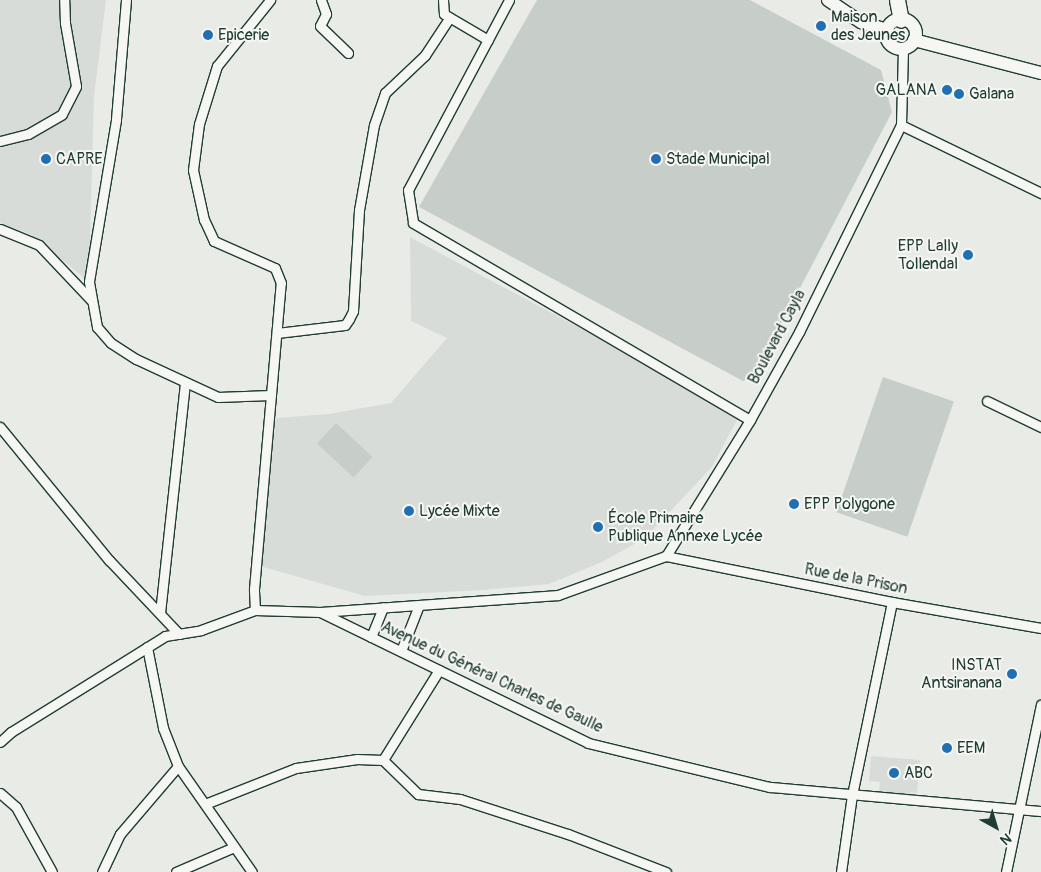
<!DOCTYPE html>
<html>
<head>
<meta charset="utf-8">
<style>
  body { margin:0 }
  #map { position:relative; width:1041px; height:872px; overflow:hidden; background:#e9ebe7; font-family:Pangolin,sans-serif }
  div>[style] { position:absolute }
  .built>* { inset:0; background:#d8dcd8 }
  .green>* { inset:0; background:#c7cec9; transform-origin:0 0 }
  .roads { filter:drop-shadow(1px 0 #1f3d34) drop-shadow(-1px 0 #1f3d34) drop-shadow(0 1px #1f3d34) drop-shadow(0 -1px #1f3d34) }
  .street>* { height:9px; margin:-4.5px; padding:0 4.5px; transform-origin:4.5px; border-radius:4.5px; background:#f6f6f2 }
  .secondary>* { height:12px; margin:-6px; padding:0 6px; transform-origin:6px; border-radius:6px; background:#f6f6f2 }
  .secondary>.ring { margin:-6px; padding:0; box-sizing:content-box; background:none; border:12px solid #f6f6f2; border-radius:50% }
  .primary>* { height:15px; margin:-7.5px; padding:0 7.5px; transform-origin:7.5px; border-radius:7.5px; background:#f6f6f2 }
  .dots>* { width:14px; height:14px; translate:-50% -50%; box-sizing:border-box; border:2px solid #f6f6f2; border-radius:50% }
  span { translate:-50% -50%; white-space:nowrap; text-align:center; line-height:1.15; -webkit-text-stroke:4px #f6f6f2; paint-order:stroke }
  .poi-label { font-size:16px; color:#1f3d34 }
  .left { translate:0 -50%; text-align:left }
  .right { translate:-100% -50%; text-align:right }
  .street-label { font-size:16px; color:#1f3d34 }
  .north { position:absolute; left:971px; top:802px; width:50px; height:50px; -webkit-text-stroke:4px #f6f6f2; paint-order:stroke; rotate:141deg; font-size:14px; font-weight:700; line-height:20px; text-align:center; color:#1f3d34 }
  .north::after { content:''; display:block; margin:auto; width:18px; height:22px; background:#1f3d34; clip-path:polygon(50% 0,100% 100%,50% 72%,0 100%) }
</style>
</head>
<body>
<div id="map">
  <div class="built">
    <div style="clip-path:polygon(0 0,106px 0,94px 96px,89px 282px,32px 235px,0 223px)"></div>
    <div style="clip-path:polygon(410px 237px,740px 414px,712px 467px,645px 538px,602px 562px,549px 584px,483px 590px,365px 596px,260px 566px,276px 418px,329px 414px,391px 403px,447px 338px,411px 321px)"></div>
    <div style="clip-path:polygon(871px 756px,920px 760px,917px 793px,910px 792px,910px 797px,879px 794px,880px 782px,869px 781px)"></div>
  </div>
  <div class="green">
    <div style="clip-path:polygon(537px 0,750px 0,881px 70px,892px 112px,753px 378px,743px 381px,419px 207px)"></div>
    <div style="left:883px;top:377px;width:75px;height:143px;rotate:19deg"></div>
    <div style="left:336px;top:423px;width:50px;height:28px;rotate:43deg"></div>
  </div>
  <div class="roads">
    <div class="street">
      <div style="left:126px;top:0;width:120px;rotate:94.8deg"></div>
      <div style="left:116px;top:120px;width:164px;rotate:99.5deg"></div>
      <div style="left:89px;top:282px;width:46px;rotate:79.9deg"></div>
      <div style="left:97px;top:327px;width:21px;rotate:49deg"></div>
      <div style="left:111px;top:343px;width:30px;rotate:33deg"></div>
      <div style="left:136px;top:359px;width:90px;rotate:24.9deg"></div>
      <div style="left:218px;top:397px;width:53px;rotate:-2.2deg"></div>
      <div style="left:321px;top:0;width:15px;rotate:70deg"></div>
      <div style="left:326px;top:14px;width:13px;rotate:117deg"></div>
      <div style="left:320px;top:26px;width:39px;rotate:44deg"></div>
      <div style="left:443px;top:0;width:14px;rotate:86deg"></div>
      <div style="left:444px;top:14px;width:51px;rotate:30.6deg"></div>
      <div style="left:509px;top:0;width:215px;rotate:118deg"></div>
      <div style="left:408px;top:190px;width:33px;rotate:81deg"></div>
      <div style="left:413px;top:223px;width:390px;rotate:30.3deg"></div>
      <div style="left:901px;top:125px;width:156px;rotate:25.9deg"></div>
      <div style="left:0;top:141px;width:29px;rotate:-14deg"></div>
      <div style="left:28px;top:134px;width:39px;rotate:-30deg"></div>
      <div style="left:62px;top:114px;width:31px;rotate:-63deg"></div>
      <div style="left:76px;top:86px;width:64px;rotate:-99.9deg"></div>
      <div style="left:65px;top:23px;width:23px;rotate:-92deg"></div>
      <div style="left:0;top:229px;width:42px;rotate:22.3deg"></div>
      <div style="left:39px;top:245px;width:77px;rotate:46.6deg"></div>
      <div style="left:277px;top:333px;width:68px;rotate:-6.7deg"></div>
      <div style="left:345px;top:325px;width:7px;rotate:-56deg"></div>
      <div style="left:349px;top:319px;width:9px;rotate:-63deg"></div>
      <div style="left:353px;top:311px;width:101px;rotate:-86.6deg"></div>
      <div style="left:359px;top:210px;width:86px;rotate:-80deg"></div>
      <div style="left:374px;top:125px;width:34px;rotate:-71deg"></div>
      <div style="left:385px;top:93px;width:55px;rotate:-43.5deg"></div>
      <div style="left:425px;top:55px;width:45px;rotate:-56.7deg"></div>
      <div style="left:987px;top:401px;width:60px;rotate:25.7deg"></div>
      <div style="left:0;top:427px;width:172px;rotate:50.7deg"></div>
      <div style="left:109px;top:560px;width:102px;rotate:46.6deg"></div>
      <div style="left:666px;top:556px;width:160px;rotate:-58.3deg"></div>
      <div style="left:750px;top:420px;width:101px;rotate:-60.9deg"></div>
      <div style="left:799px;top:332px;width:231px;rotate:-63.8deg"></div>
      <div style="left:901px;top:125px;width:76px;rotate:-88.5deg"></div>
      <div style="left:666px;top:556px;width:231px;rotate:11.5deg"></div>
      <div style="left:892px;top:602px;width:151px;rotate:9.9deg"></div>
      <div style="left:255px;top:610px;width:21px;rotate:-93deg"></div>
      <div style="left:254px;top:589px;width:307px;rotate:-85deg"></div>
      <div style="left:281px;top:283px;width:16px;rotate:-112deg"></div>
      <div style="left:275px;top:268px;width:67px;rotate:-156.1deg"></div>
      <div style="left:214px;top:241px;width:23px;rotate:-115deg"></div>
      <div style="left:204px;top:220px;width:51px;rotate:-102.4deg"></div>
      <div style="left:193px;top:170px;width:46px;rotate:-82.6deg"></div>
      <div style="left:199px;top:124px;width:61px;rotate:-72.8deg"></div>
      <div style="left:217px;top:66px;width:85px;rotate:-51.2deg"></div>
      <div style="left:320px;top:612px;width:298px;rotate:26deg"></div>
      <div style="left:588px;top:743px;width:187px;rotate:13.6deg"></div>
      <div style="left:770px;top:787px;width:272px;rotate:5.1deg"></div>
      <div style="left:160px;top:613px;width:232px;rotate:-83.8deg"></div>
      <div style="left:371px;top:637px;width:32px;rotate:-68deg"></div>
      <div style="left:147px;top:647px;width:83px;rotate:78.8deg"></div>
      <div style="left:163px;top:728px;width:41px;rotate:68.5deg"></div>
      <div style="left:178px;top:766px;width:129px;rotate:55.1deg"></div>
      <div style="left:401px;top:651px;width:49px;rotate:-68.6deg"></div>
      <div style="left:439px;top:670px;width:106px;rotate:121.9deg"></div>
      <div style="left:383px;top:760px;width:49px;rotate:44.2deg"></div>
      <div style="left:418px;top:794px;width:42px;rotate:6.8deg"></div>
      <div style="left:460px;top:799px;width:114px;rotate:18deg"></div>
      <div style="left:568px;top:834px;width:105px;rotate:21.2deg"></div>
      <div style="left:0;top:742px;width:15px;rotate:-42deg"></div>
      <div style="left:11px;top:732px;width:181px;rotate:-31.9deg"></div>
      <div style="left:165px;top:636px;width:36px;rotate:-9deg"></div>
      <div style="left:201px;top:630px;width:58px;rotate:-20.3deg"></div>
      <div style="left:255px;top:610px;width:65px;rotate:1.8deg"></div>
      <div style="left:320px;top:612px;width:239px;rotate:-4.1deg"></div>
      <div style="left:558px;top:595px;width:115px;rotate:-19.9deg"></div>
      <div style="left:0;top:793px;width:21px;rotate:41deg"></div>
      <div style="left:16px;top:807px;width:74px;rotate:61deg"></div>
      <div style="left:205px;top:804px;width:98px;rotate:-21.6deg"></div>
      <div style="left:296px;top:768px;width:62px;rotate:-8.4deg"></div>
      <div style="left:357px;top:759px;width:26px;rotate:2deg"></div>
      <div style="left:102px;top:872px;width:42px;rotate:-64.7deg"></div>
      <div style="left:120px;top:834px;width:89px;rotate:-49.5deg"></div>
      <div style="left:176px;top:872px;width:63px;rotate:-23.3deg"></div>
      <div style="left:841px;top:872px;width:78px;rotate:-81.9deg"></div>
      <div style="left:852px;top:795px;width:197px;rotate:-78.3deg"></div>
      <div style="left:1006px;top:872px;width:171px;rotate:-78.2deg"></div>
    </div>
    <div class="secondary">
      <div style="left:828px;top:0;width:40px;rotate:34deg"></div>
      <div style="left:861px;top:22px;width:27px;rotate:17deg"></div>
      <div class="ring" style="left:886px;top:19px;width:18px;height:18px"></div>
      <div style="left:914px;top:40px;width:131px;rotate:14.6deg"></div>
    </div>
    <div class="primary">
      <div style="left:897px;top:0;width:20px;rotate:79deg"></div>
    </div>
  </div>
  <div class="dots">
    <div style="left:821px;top:26px;background:#1f6fb2"></div>
    <div style="left:208px;top:35px;background:#1f6fb2"></div>
    <div style="left:947px;top:90px;background:#1f6fb2"></div>
    <div style="left:959px;top:94px;background:#1f6fb2"></div>
    <div style="left:46px;top:159px;background:#1f6fb2"></div>
    <div style="left:656px;top:159px;background:#1f6fb2"></div>
    <div style="left:968px;top:255px;background:#1f6fb2"></div>
    <div style="left:794px;top:504px;background:#1f6fb2"></div>
    <div style="left:409px;top:511px;background:#1f6fb2"></div>
    <div style="left:598px;top:527px;background:#1f6fb2"></div>
    <div style="left:1012px;top:674px;background:#1f6fb2"></div>
    <div style="left:947px;top:748px;background:#1f6fb2"></div>
    <div style="left:894px;top:773px;background:#1f6fb2"></div>
  </div>
  <div class="poi-label">
    <span class="left" style="left:831px;top:26px">Maison<br>des Jeunes</span>
    <span class="left" style="left:218px;top:35px">Epicerie</span>
    <span class="right" style="left:937px;top:90px">GALANA</span>
    <span class="left" style="left:969px;top:94px">Galana</span>
    <span class="left" style="left:56px;top:159px">CAPRE</span>
    <span class="left" style="left:666px;top:159px">Stade Municipal</span>
    <span class="right" style="left:958px;top:255px">EPP Lally<br>Tollendal</span>
    <span class="left" style="left:804px;top:504px">EPP Polygone</span>
    <span class="left" style="left:419px;top:511px">Lycée Mixte</span>
    <span class="left" style="left:608px;top:527px">École Primaire<br>Publique Annexe Lycée</span>
    <span class="right" style="left:1002px;top:674px">INSTAT<br>Antsiranana</span>
    <span class="left" style="left:957px;top:748px">EEM</span>
    <span class="left" style="left:904px;top:773px">ABC</span>
  </div>
  <div class="street-label">
    <span style="left:777px;top:337px;rotate:-62deg">Boulevard Cayla</span>
    <span style="left:856px;top:579px;rotate:11deg">Rue de la Prison</span>
    <span style="left:492px;top:677px;rotate:25deg">Avenue du Général Charles de Gaulle</span>
  </div>
  <div class="north">N</div>
</div>
</body>
</html>
